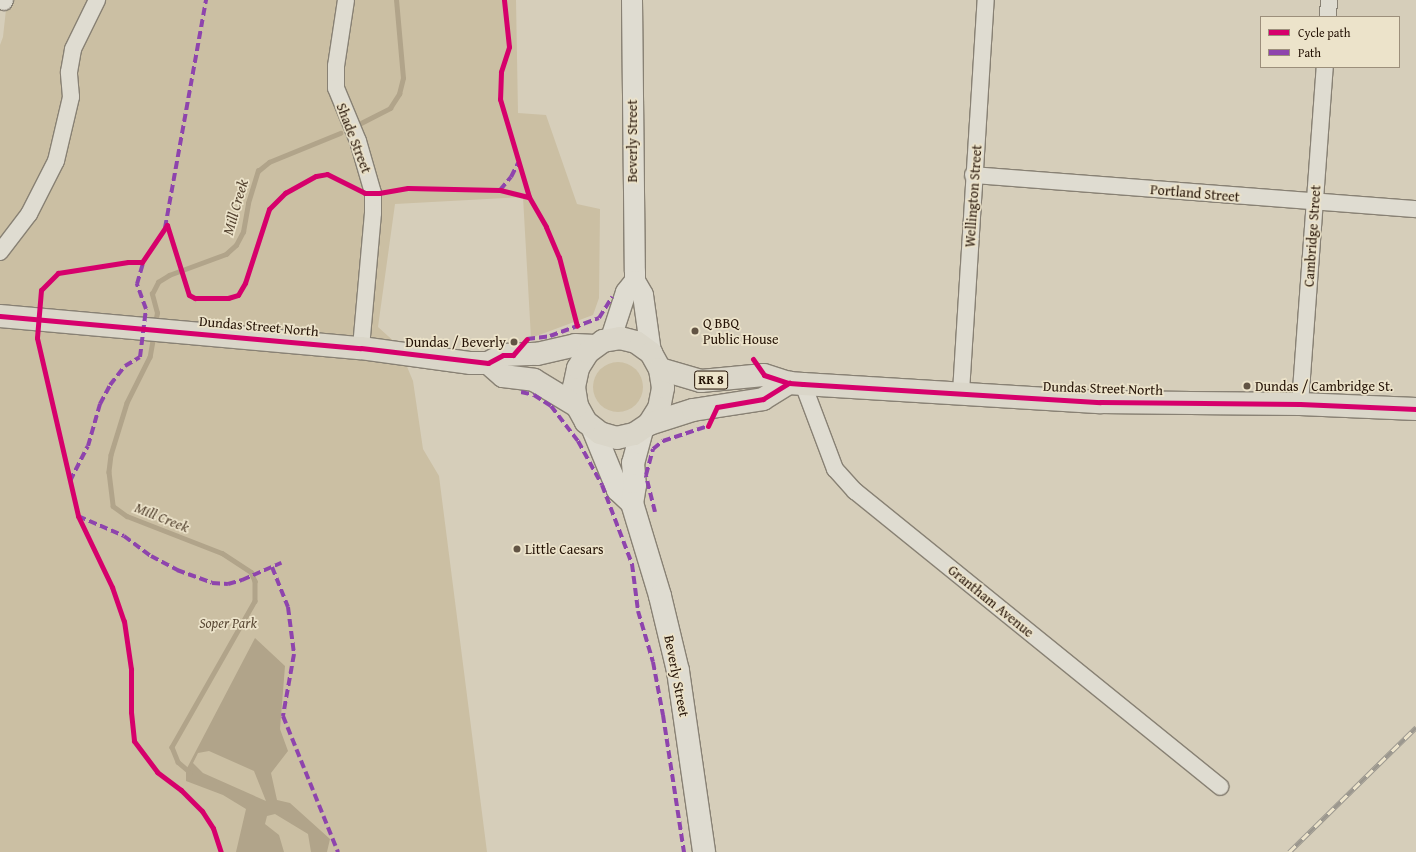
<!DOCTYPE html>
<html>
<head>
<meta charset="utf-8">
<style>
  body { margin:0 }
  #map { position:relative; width:1416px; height:852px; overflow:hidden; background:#d6ceba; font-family:"Gentium Book Plus",serif }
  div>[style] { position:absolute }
  .green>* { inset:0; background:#cbbfa3 }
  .round { border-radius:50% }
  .water>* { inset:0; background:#b1a48a }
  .stream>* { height:4.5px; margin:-2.25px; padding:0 2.25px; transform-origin:2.25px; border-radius:2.25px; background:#b1a48a }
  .roads { filter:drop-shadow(1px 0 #888174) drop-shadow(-1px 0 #888174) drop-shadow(0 1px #888174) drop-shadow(0 -1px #888174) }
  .minor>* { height:16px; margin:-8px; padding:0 8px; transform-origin:8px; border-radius:8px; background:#dfdcd1 }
  .tertiary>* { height:20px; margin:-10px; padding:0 10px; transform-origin:10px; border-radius:10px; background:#dfdcd1 }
  .secondary>* { height:22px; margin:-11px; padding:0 11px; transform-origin:11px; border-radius:11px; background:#dfdcd1 }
  .primary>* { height:22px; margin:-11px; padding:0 11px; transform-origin:11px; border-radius:11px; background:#dad6c9 }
  .rail>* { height:4.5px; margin-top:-2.25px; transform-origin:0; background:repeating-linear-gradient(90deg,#ece3ca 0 9px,#9b978e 0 18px); box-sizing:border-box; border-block:1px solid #9b978e }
  .quiet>* { height:4px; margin-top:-2px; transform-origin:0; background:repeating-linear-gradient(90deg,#8e44ad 0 8px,transparent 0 12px) }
  .cycleway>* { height:5px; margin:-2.5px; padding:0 2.5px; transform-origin:2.5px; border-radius:2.5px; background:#d6006c }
  .dots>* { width:11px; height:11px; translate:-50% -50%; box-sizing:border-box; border:2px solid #ece3ca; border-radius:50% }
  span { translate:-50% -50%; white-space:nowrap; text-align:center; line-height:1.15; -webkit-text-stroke:3.5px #ece3ca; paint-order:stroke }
  .shield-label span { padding:1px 3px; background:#ece3ca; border:1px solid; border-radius:3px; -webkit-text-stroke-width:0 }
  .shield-label { font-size:13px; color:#241205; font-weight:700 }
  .street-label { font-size:14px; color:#241205 }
  .poi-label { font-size:14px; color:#241205 }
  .left { translate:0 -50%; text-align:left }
  .right { translate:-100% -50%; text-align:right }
  .park-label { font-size:14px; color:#5b4a36; font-style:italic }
  .water-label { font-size:15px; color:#564532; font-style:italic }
  .legend { position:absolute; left:1260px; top:16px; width:140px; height:52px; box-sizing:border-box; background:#ece3ca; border:1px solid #9c8f7b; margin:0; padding:5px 7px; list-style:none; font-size:12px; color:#241205 }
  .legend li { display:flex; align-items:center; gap:8px; height:20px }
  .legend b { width:20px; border:1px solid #9c8f7b }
</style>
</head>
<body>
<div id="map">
  <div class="green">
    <div style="clip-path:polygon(7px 0,516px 0,518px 113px,546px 115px,577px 204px,600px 209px,599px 298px,593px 315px,531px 338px,523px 197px,395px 204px,378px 327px,398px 345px,413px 381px,423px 449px,439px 476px,487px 852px,0 852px,0 45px,3px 37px)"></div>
    <div class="round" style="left:593px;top:362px;width:50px;height:50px"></div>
  </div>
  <div class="water">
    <div style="clip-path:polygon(evenodd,255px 638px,285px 666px,280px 729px,288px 751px,271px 773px,277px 800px,290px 803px,330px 839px,327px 852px,311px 852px,308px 834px,275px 814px,267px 816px,265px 824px,279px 835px,284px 852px,236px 852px,246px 809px,223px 795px,186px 781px,186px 770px,255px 638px,209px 751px,254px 771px,266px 801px,203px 773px,193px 763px,198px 753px,209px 751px)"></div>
  </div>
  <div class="stream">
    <div style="left:359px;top:124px;width:35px;rotate:-27deg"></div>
    <div style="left:390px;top:108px;width:17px;rotate:-57deg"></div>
    <div style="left:399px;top:94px;width:16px;rotate:-76deg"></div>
    <div style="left:403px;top:78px;width:78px;rotate:-95.1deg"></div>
    <div style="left:155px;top:324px;width:11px;rotate:-80deg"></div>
    <div style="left:157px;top:313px;width:20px;rotate:-105deg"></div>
    <div style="left:152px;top:294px;width:13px;rotate:-63deg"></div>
    <div style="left:158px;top:282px;width:13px;rotate:-32deg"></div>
    <div style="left:169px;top:275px;width:61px;rotate:-20.2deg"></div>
    <div style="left:226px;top:254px;width:13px;rotate:-42deg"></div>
    <div style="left:236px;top:245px;width:15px;rotate:-62deg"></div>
    <div style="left:243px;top:232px;width:29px;rotate:-80deg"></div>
    <div style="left:248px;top:203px;width:34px;rotate:-73deg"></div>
    <div style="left:258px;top:171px;width:14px;rotate:-39deg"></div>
    <div style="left:269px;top:162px;width:77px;rotate:-22.2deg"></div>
    <div style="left:154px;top:335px;width:22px;rotate:100deg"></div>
    <div style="left:150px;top:357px;width:51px;rotate:116.6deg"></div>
    <div style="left:127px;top:403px;width:54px;rotate:107.1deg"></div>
    <div style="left:111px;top:455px;width:17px;rotate:97deg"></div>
    <div style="left:109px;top:472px;width:34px;rotate:83deg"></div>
    <div style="left:113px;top:506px;width:17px;rotate:36deg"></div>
    <div style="left:127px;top:516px;width:102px;rotate:21.3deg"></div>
    <div style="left:222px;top:553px;width:35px;rotate:33deg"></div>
    <div style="left:251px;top:572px;width:10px;rotate:66deg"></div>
    <div style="left:255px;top:581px;width:20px;rotate:90deg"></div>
    <div style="left:255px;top:601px;width:168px;rotate:119.6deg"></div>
    <div style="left:172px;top:747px;width:16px;rotate:68deg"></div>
    <div style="left:178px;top:762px;width:16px;rotate:40deg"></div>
  </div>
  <div class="roads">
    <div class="minor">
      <div style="left:346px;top:0;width:67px;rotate:98.6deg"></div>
      <div style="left:336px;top:66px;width:22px;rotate:90deg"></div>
      <div style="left:336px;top:88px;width:57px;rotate:67.5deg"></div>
      <div style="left:358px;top:141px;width:54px;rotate:73.9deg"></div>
      <div style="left:373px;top:193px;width:20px;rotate:90deg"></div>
      <div style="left:373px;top:213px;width:136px;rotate:95.1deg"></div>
      <div style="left:4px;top:2px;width:2px;rotate:-63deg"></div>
      <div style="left:1328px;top:17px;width:17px;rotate:-87deg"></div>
      <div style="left:973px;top:175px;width:444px;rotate:4.4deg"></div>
      <div style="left:0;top:252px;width:48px;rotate:-52.7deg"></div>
      <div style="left:29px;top:214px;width:59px;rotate:-63deg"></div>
      <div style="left:56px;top:161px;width:66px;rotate:-76.8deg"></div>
      <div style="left:71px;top:97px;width:25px;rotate:-95deg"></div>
      <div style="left:69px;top:72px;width:23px;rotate:-80deg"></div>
      <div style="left:73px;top:49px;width:55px;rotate:-63.9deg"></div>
      <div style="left:803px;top:384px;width:91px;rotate:69.4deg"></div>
      <div style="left:835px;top:469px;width:30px;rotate:48deg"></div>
      <div style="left:855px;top:491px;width:470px;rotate:39deg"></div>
      <div style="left:961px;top:392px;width:393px;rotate:-86.4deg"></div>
      <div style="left:1300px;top:404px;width:338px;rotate:-85.8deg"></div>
    </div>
    <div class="tertiary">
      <div style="left:632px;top:0;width:272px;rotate:89.4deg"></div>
      <div style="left:635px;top:272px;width:9px;rotate:90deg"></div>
      <div style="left:635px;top:281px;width:16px;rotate:60deg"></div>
      <div style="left:643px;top:295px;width:59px;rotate:82.1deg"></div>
      <div style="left:611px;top:338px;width:48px;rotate:-71.9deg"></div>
      <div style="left:626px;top:292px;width:14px;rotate:-51deg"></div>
    </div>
    <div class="secondary">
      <div style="left:593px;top:429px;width:66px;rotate:67.7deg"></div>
      <div style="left:618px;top:490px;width:19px;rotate:43deg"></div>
      <div style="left:642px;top:430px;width:34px;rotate:105deg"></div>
      <div style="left:633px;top:463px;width:22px;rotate:85deg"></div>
      <div style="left:635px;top:485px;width:18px;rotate:99deg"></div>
      <div style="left:632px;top:503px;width:97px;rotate:73.2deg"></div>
      <div style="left:660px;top:596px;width:77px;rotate:76.5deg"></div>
      <div style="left:678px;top:671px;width:183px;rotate:81.8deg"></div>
    </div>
    <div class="primary">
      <div style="left:0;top:316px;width:362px;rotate:5.1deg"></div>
      <div style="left:361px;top:348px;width:111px;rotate:7.8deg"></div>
      <div style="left:471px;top:363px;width:17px"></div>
      <div style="left:488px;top:363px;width:17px;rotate:-28deg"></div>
      <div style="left:503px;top:355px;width:34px;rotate:-2deg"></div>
      <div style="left:537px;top:354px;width:39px;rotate:-13deg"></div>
      <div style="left:575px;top:345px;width:20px;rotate:3deg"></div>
      <div style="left:620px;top:338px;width:16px;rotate:14deg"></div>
      <div style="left:636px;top:342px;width:19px;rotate:36deg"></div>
      <div style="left:651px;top:353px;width:18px;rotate:61deg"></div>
      <div style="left:660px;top:369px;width:19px;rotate:81deg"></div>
      <div style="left:663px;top:388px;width:20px;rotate:101deg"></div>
      <div style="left:659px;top:408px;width:19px;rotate:122deg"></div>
      <div style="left:649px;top:424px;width:18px;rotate:146deg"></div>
      <div style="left:634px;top:434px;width:17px;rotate:167deg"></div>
      <div style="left:617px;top:438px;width:18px;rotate:-164deg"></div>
      <div style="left:600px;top:433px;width:18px;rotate:-142deg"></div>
      <div style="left:586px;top:422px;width:18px;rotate:-119deg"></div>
      <div style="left:577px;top:406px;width:19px;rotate:-99deg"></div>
      <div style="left:574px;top:387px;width:19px;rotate:-78deg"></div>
      <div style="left:578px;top:368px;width:19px;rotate:-58deg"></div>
      <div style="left:588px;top:352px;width:19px;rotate:-36deg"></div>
      <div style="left:603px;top:341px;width:17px;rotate:-10deg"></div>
      <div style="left:488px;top:363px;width:20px;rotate:41deg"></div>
      <div style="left:503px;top:376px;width:31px;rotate:7deg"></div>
      <div style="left:534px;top:380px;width:50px;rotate:31.2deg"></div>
      <div style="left:660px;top:369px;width:43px;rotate:16.3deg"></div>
      <div style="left:701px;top:381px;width:63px;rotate:-5.4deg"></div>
      <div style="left:764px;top:375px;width:26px;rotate:18deg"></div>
      <div style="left:789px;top:383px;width:14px;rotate:4deg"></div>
      <div style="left:803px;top:384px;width:298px;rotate:3.5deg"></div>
      <div style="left:1100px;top:402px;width:200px;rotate:0.6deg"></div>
      <div style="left:1300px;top:404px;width:116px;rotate:2.5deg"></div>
      <div style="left:649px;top:424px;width:46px;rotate:-17.7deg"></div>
      <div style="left:693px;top:410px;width:71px;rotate:-8.9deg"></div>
      <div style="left:763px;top:399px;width:31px;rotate:-32deg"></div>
    </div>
  </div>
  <div class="rail">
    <div style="left:1289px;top:852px;width:178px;rotate:-44.5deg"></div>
  </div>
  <div class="quiet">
    <div style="left:500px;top:190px;width:17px;rotate:-50deg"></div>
    <div style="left:511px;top:177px;width:16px;rotate:-63deg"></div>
    <div style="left:165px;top:228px;width:232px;rotate:-79.8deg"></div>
    <div style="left:527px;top:339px;width:23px;rotate:-7deg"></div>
    <div style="left:550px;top:336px;width:52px;rotate:-20.2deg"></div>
    <div style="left:599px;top:318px;width:25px;rotate:-58deg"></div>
    <div style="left:521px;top:392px;width:13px;rotate:13deg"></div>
    <div style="left:534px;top:395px;width:20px;rotate:33deg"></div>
    <div style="left:551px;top:406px;width:44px;rotate:52.4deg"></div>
    <div style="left:578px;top:441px;width:50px;rotate:61.4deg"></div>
    <div style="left:602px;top:485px;width:85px;rotate:69.2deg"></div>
    <div style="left:632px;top:564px;width:47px;rotate:82.7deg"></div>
    <div style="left:638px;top:611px;width:53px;rotate:73.6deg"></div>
    <div style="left:653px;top:662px;width:54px;rotate:79.3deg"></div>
    <div style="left:663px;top:715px;width:139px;rotate:81.3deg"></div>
    <div style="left:70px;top:481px;width:39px;rotate:-63deg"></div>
    <div style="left:88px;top:446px;width:44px;rotate:-74.1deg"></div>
    <div style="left:100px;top:404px;width:21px;rotate:-62deg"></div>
    <div style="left:110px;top:385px;width:24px;rotate:-52deg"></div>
    <div style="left:125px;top:366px;width:17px;rotate:-31deg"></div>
    <div style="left:140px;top:357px;width:48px;rotate:-82.9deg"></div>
    <div style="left:146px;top:309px;width:27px;rotate:-110deg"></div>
    <div style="left:137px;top:284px;width:25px;rotate:-74deg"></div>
    <div style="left:655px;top:512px;width:38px;rotate:-104deg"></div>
    <div style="left:646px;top:475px;width:27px;rotate:-75deg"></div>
    <div style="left:653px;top:449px;width:13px;rotate:-39deg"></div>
    <div style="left:663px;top:441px;width:47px;rotate:-18.4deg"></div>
    <div style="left:78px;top:516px;width:50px;rotate:23.5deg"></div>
    <div style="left:124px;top:536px;width:34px;rotate:37deg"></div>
    <div style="left:151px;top:556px;width:30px;rotate:28deg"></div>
    <div style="left:177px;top:570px;width:37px;rotate:20deg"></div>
    <div style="left:212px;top:583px;width:16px;rotate:4deg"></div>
    <div style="left:228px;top:584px;width:15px;rotate:-16deg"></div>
    <div style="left:242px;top:580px;width:43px;rotate:-23.6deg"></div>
    <div style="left:272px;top:567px;width:43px;rotate:68.2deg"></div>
    <div style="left:288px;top:607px;width:47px;rotate:82.7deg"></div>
    <div style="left:294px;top:654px;width:63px;rotate:100.1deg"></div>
    <div style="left:283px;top:716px;width:147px;rotate:68deg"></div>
  </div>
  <div class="cycleway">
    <div style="left:504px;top:0;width:47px;rotate:83.9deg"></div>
    <div style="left:509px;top:47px;width:26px;rotate:108deg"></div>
    <div style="left:501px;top:72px;width:27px;rotate:92deg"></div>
    <div style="left:500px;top:99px;width:102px;rotate:73.5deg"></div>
    <div style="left:529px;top:197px;width:34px;rotate:60deg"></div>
    <div style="left:546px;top:227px;width:33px;rotate:67deg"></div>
    <div style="left:559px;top:257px;width:71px;rotate:75.4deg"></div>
    <div style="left:167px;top:225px;width:45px;rotate:124deg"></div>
    <div style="left:142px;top:262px;width:14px;rotate:180deg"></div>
    <div style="left:128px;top:262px;width:71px;rotate:171.1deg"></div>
    <div style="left:58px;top:273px;width:24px;rotate:135deg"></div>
    <div style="left:41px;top:290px;width:48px;rotate:94.8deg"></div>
    <div style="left:37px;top:338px;width:183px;rotate:77deg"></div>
    <div style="left:78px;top:516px;width:79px;rotate:64.4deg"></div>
    <div style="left:112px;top:587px;width:36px;rotate:71deg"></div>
    <div style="left:124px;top:621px;width:49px;rotate:81.7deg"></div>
    <div style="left:131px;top:669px;width:43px;rotate:90deg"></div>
    <div style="left:131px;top:712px;width:29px;rotate:84deg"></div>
    <div style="left:134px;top:741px;width:39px;rotate:53deg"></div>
    <div style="left:157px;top:772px;width:30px;rotate:37deg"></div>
    <div style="left:181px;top:790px;width:30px;rotate:45deg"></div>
    <div style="left:202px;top:811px;width:20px;rotate:57deg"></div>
    <div style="left:213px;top:828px;width:25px;rotate:72deg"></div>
    <div style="left:167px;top:225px;width:73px;rotate:72.6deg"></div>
    <div style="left:189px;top:295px;width:7px;rotate:27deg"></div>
    <div style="left:195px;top:298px;width:33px"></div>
    <div style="left:228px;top:298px;width:10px;rotate:-17deg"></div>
    <div style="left:238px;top:295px;width:14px;rotate:-60deg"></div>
    <div style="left:245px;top:283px;width:78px;rotate:-72deg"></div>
    <div style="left:269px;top:209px;width:23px;rotate:-45deg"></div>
    <div style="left:285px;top:193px;width:35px;rotate:-29deg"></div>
    <div style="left:316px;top:176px;width:11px;rotate:-10deg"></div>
    <div style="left:327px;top:174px;width:42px;rotate:26.6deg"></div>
    <div style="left:365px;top:193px;width:14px"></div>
    <div style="left:379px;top:193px;width:29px;rotate:-10deg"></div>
    <div style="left:408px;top:188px;width:92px;rotate:1.2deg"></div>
    <div style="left:500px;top:190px;width:30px;rotate:14deg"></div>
    <div style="left:0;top:316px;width:362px;rotate:5.1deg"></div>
    <div style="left:361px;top:348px;width:128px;rotate:6.7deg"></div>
    <div style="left:488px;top:363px;width:17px;rotate:-28deg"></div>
    <div style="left:503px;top:355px;width:10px"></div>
    <div style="left:513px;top:355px;width:21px;rotate:-49deg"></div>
    <div style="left:753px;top:359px;width:19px;rotate:55deg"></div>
    <div style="left:764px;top:375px;width:26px;rotate:18deg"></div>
    <div style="left:789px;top:383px;width:14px;rotate:4deg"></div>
    <div style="left:803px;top:384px;width:298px;rotate:3.5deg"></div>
    <div style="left:1100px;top:402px;width:200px;rotate:0.6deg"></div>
    <div style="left:1300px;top:404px;width:116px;rotate:2.5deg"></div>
    <div style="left:708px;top:426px;width:21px;rotate:-65deg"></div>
    <div style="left:717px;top:407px;width:47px;rotate:-9.9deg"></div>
    <div style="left:763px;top:399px;width:31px;rotate:-32deg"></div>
  </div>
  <div class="dots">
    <div style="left:695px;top:331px;background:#625444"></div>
    <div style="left:514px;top:342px;background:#625444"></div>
    <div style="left:1247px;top:386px;background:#625444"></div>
    <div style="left:517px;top:549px;background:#625444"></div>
  </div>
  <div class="shield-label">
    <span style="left:711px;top:380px">RR 8</span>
  </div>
  <div class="street-label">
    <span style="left:354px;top:138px;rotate:69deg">Shade Street</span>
    <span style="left:632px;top:141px;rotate:-90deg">Beverly Street</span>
    <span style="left:1195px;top:193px;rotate:5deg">Portland Street</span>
    <span style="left:973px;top:196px;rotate:-86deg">Wellington Street</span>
    <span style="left:1312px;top:236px;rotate:-86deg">Cambridge Street</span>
    <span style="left:259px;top:326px;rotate:5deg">Dundas Street North</span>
    <span style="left:1103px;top:388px;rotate:2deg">Dundas Street North</span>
    <span style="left:991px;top:601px;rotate:39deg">Grantham Avenue</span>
    <span style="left:677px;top:676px;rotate:79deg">Beverly Street</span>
  </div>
  <div class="poi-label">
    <span class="left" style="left:703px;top:331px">Q BBQ<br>Public House</span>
    <span class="right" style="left:506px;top:342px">Dundas / Beverly</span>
    <span class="left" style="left:1255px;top:386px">Dundas / Cambridge St.</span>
    <span class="left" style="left:525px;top:549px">Little Caesars</span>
  </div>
  <div class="park-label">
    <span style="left:228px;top:623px">Soper Park</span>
  </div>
  <div class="water-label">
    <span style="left:235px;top:207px;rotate:-74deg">Mill Creek</span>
    <span style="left:162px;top:517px;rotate:22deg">Mill Creek</span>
  </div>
  <ul class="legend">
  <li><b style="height:5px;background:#d6006c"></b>Cycle path</li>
  <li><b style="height:5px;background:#8e44ad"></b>Path</li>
  </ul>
</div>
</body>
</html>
